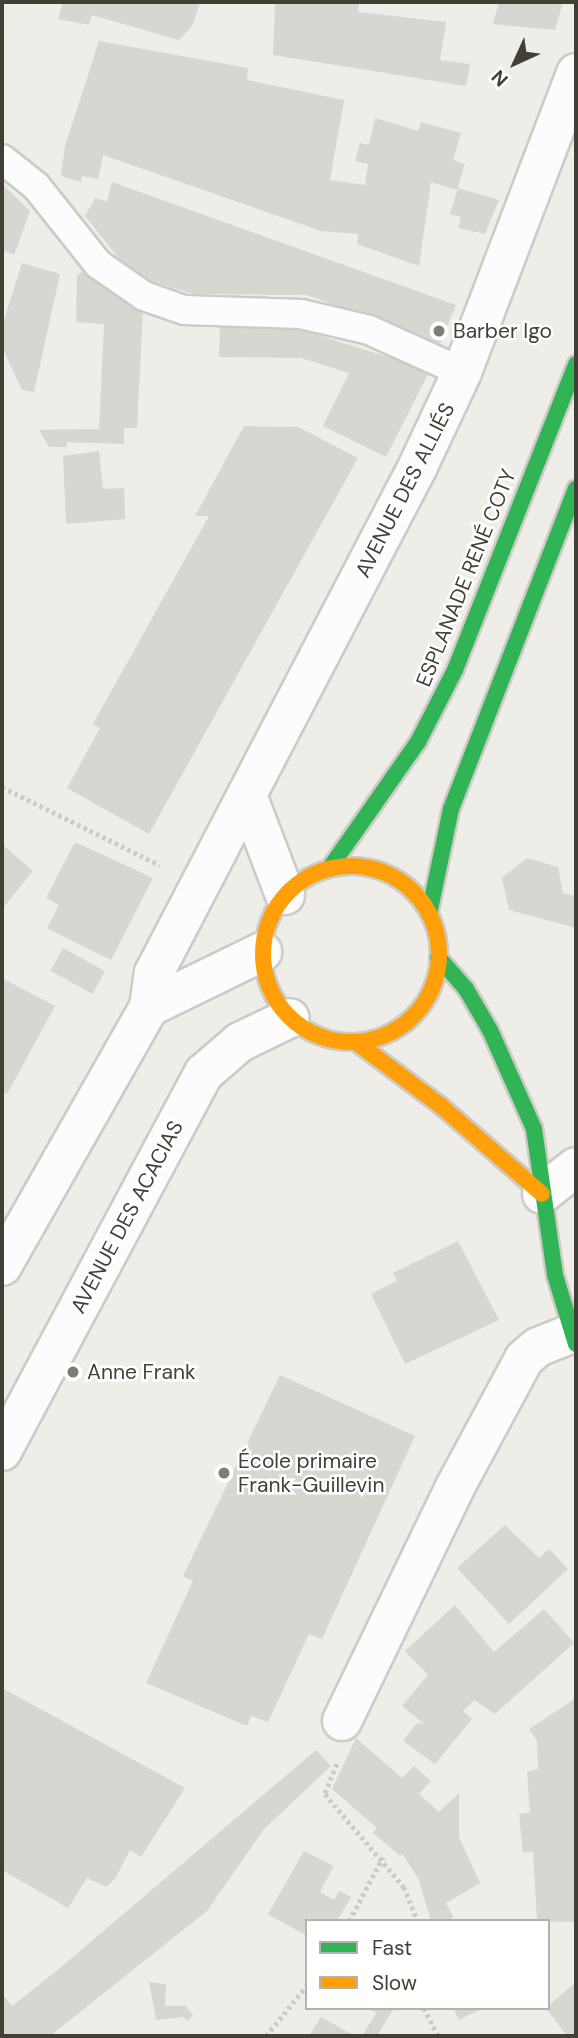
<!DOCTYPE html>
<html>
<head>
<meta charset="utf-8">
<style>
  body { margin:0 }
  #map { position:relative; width:578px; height:2038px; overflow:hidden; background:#eeede8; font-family:"DM Sans",sans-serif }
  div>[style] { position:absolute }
  .building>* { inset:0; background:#d7d6d1; transform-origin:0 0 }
  .path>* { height:4.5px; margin-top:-2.25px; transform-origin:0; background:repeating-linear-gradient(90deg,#cccbc6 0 3.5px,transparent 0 7px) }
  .roads { filter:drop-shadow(2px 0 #cccbc6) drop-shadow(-2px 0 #cccbc6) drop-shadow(0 2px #cccbc6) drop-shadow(0 -2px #cccbc6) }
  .lane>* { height:28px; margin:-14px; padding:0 14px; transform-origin:14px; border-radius:14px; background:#fcfcfc }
  .street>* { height:38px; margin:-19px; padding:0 19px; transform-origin:19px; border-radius:19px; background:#fcfcfc }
  .fast>* { height:16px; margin:-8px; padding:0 8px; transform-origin:8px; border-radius:8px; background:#30b455 }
  .slow>* { height:16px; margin:-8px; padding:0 8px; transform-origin:8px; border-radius:8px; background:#ff9f0a }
  .slow>.ring { margin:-8px; padding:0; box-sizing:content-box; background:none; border:16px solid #ff9f0a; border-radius:50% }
  .dots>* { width:19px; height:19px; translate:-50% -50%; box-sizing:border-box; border:4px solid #fff; border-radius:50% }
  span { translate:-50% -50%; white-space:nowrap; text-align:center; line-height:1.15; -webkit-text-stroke:5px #fff; paint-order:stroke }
  .poi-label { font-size:21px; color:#423f36 }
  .left { translate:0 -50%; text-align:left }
  .street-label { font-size:21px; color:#423f36 }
  .frame { position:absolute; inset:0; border:4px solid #423f36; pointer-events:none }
  .legend { position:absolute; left:305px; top:1919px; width:245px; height:91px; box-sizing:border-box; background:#fff; border:2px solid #b3b2af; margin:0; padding:9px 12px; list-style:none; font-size:21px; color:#423f36 }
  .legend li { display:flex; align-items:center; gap:14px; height:35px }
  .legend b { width:35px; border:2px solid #b3b2af }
  .north { position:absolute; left:480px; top:28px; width:70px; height:70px; -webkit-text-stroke:5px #fff; paint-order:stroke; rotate:225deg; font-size:19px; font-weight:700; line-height:28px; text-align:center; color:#423f36 }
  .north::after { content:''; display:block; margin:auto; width:24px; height:32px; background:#423f36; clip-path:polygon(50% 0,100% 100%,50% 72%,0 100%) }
</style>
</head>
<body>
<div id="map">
  <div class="building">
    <div style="clip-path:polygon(63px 2px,200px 2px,193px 25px,179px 40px,92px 15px,89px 25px,58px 19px)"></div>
    <div style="clip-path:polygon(275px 2px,359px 2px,358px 12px,446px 22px,440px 60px,470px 64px,466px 86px,273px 55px)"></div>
    <div style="clip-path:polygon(499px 2px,563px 2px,555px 30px,493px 24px)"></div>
    <div style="clip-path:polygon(99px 41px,248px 68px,247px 80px,344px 100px,330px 180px,365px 185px,368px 164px,355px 161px,360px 143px,369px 145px,375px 118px,418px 131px,421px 122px,461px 133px,453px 160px,465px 164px,457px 190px,431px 182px,419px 266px,357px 244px,358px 234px,321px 231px,103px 155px,98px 179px,82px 176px,81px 182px,61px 176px,65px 146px)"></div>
    <div style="clip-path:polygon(112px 182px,456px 305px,440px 344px,307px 295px,193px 294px,147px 280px,128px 270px,85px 216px,95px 198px,107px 202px)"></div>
    <div style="clip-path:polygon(2px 184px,30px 211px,14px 255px,2px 250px)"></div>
    <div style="clip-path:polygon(458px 188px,499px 200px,485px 234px,458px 228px,461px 217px,450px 214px)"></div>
    <div style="clip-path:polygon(22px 263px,60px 274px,34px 392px,22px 390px,2px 347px,2px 326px)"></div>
    <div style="clip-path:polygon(84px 269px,104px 288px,143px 309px,137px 428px,124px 428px,124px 444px,67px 442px,67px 447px,49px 447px,39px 430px,99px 429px,104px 324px,76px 322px,77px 276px)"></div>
    <div style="clip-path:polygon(282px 324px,430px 370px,386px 457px,323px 426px,349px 373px,301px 358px,219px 357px,220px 326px)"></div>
    <div style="clip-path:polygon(244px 426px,298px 427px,358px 458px,149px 834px,67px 788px,100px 728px,93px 724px,209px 516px,195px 516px)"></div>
    <div style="clip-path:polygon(99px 451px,103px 489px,124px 488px,125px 519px,66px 524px,63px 456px)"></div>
    <div style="clip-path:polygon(75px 842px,153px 878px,111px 960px,47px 928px,59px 905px,46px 898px)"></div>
    <div style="clip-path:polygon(2px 844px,33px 871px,2px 909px)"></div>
    <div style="clip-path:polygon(527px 858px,558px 867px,563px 893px,576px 896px,576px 928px,509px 910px,502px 878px)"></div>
    <div style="left:63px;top:948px;width:48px;height:26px;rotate:29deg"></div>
    <div style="clip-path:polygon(2px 978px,55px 1006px,7px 1094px,2px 1091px)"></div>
    <div style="clip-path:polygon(458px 1241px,499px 1320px,405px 1364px,371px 1294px,397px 1281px,393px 1273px)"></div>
    <div style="clip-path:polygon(280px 1375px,415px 1436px,322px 1639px,309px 1634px,268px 1722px,251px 1716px,247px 1726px,146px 1683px,193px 1581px,183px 1576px)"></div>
    <div style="clip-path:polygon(505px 1525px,539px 1558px,549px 1549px,568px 1569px,509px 1624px,457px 1568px)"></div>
    <div style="clip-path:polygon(455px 1605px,494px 1652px,544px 1609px,574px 1643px,495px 1714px,474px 1700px,463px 1711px,472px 1719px,435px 1764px,403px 1741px,417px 1723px,424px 1724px,402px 1706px,428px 1675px,405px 1651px)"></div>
    <div style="clip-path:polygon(2px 1688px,185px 1788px,141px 1857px,130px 1850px,115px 1879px,106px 1887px,87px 1878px,68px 1908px,2px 1870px)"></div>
    <div style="clip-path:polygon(576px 1698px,576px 1931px,574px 1931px,574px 1922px,537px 1921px,533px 1851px,523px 1853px,519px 1814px,530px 1812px,527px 1772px,538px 1769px,537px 1741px,529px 1729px)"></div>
    <div style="clip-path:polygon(356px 1738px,402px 1778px,414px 1766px,431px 1781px,419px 1794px,439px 1812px,459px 1793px,459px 1837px,480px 1883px,446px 1903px,453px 1917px,447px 1921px,431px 1921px,419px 1880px,402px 1853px,400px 1856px,373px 1833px,377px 1828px,332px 1789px)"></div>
    <div style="clip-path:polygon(316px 1750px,331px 1766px,264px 1829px,207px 1911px,50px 2036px,2px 2036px,2px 2000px,5px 1997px,12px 2006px,60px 1968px)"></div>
    <div style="clip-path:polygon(304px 1851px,334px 1866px,320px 1892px,334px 1900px,339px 1891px,351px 1897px,337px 1921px,307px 1921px,307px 1936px,268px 1914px)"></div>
    <div style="clip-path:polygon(149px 1982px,166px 1984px,165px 2006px,186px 2006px,193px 2015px,188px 2021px,183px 2017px,156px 2020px)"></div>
    <div style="clip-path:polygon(576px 1982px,576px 2036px,567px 2036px,546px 2008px)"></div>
    <div style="clip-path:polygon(368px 2008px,394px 2008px,377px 2036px,362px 2036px,376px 2013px)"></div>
    <div style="clip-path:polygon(453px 2008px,483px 2008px,459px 2020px)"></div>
    <div style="clip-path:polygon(321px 2017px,355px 2036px,309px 2036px)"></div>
  </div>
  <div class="path">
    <div style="left:2px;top:787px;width:176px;rotate:26.3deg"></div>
    <div style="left:337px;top:1764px;width:32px;rotate:112deg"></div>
    <div style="left:325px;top:1794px;width:122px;rotate:49.7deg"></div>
    <div style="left:404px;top:1887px;width:37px;rotate:68deg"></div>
    <div style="left:349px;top:1921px;width:72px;rotate:-62deg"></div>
    <div style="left:424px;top:2008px;width:31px;rotate:63deg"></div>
    <div style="left:266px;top:2036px;width:65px;rotate:-51.2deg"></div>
  </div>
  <div class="roads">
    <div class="lane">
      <div style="left:2px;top:159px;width:43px;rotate:38.5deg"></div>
      <div style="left:36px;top:186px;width:100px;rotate:51.5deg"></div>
      <div style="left:98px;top:264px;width:56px;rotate:34.8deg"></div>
      <div style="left:144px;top:296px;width:42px;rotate:19.3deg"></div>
      <div style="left:184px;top:310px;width:117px;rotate:2deg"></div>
      <div style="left:301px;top:314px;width:70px;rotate:13.2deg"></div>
      <div style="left:369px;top:330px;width:102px;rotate:24.3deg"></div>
    </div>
    <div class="street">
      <div style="left:247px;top:795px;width:107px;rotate:69.2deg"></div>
      <div style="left:149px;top:1007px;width:126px;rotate:-26deg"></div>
      <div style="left:542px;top:1194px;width:43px;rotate:-38.5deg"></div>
      <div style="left:2px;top:1266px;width:298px;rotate:-60.4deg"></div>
      <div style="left:149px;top:1007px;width:34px;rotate:-82deg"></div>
      <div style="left:154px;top:973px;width:572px;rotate:-62.49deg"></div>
      <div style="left:418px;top:466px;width:104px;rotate:-64.9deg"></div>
      <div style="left:462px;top:372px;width:320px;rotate:-69.1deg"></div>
      <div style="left:2px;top:1451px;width:429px;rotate:-61.9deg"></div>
      <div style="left:204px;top:1073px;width:48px;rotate:-40.7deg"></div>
      <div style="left:240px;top:1042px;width:55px;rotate:-25.6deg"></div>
      <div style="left:342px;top:1721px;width:258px;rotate:-64.2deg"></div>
      <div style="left:454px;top:1489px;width:148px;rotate:-61.7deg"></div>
      <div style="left:524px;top:1359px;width:18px;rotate:-41deg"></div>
      <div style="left:538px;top:1347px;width:38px;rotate:-22deg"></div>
    </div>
    <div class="fast">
      <div style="left:329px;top:869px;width:155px;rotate:-55deg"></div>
      <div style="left:418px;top:742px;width:81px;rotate:-62.8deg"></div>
      <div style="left:455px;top:670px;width:329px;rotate:-68.4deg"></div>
      <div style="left:429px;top:914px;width:107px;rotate:-78.2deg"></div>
      <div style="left:451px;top:809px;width:344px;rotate:-68.7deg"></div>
      <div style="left:438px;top:957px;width:43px;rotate:48.8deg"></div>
      <div style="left:466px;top:989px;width:48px;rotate:59.7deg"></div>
      <div style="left:490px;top:1030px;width:108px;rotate:66deg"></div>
      <div style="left:534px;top:1129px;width:148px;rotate:81.8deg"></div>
      <div style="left:555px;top:1275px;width:72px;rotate:73.1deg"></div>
    </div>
    <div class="slow">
      <div class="ring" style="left:263px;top:866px;width:160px;height:160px"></div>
      <div style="left:356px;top:1042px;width:105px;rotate:36.9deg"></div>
      <div style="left:440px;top:1105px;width:135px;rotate:41.1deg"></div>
    </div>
  </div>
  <div class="dots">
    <div style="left:439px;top:331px;background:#7e7c74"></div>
    <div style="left:73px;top:1372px;background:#7e7c74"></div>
    <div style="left:224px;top:1473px;background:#7e7c74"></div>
  </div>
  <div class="poi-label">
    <span class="left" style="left:453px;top:331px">Barber Igo</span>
    <span class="left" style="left:87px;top:1372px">Anne Frank</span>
    <span class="left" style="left:238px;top:1473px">École primaire<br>Frank-Guillevin</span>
  </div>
  <div class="street-label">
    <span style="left:405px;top:490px;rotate:-63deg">AVENUE DES ALLIÉS</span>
    <span style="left:466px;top:578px;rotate:-68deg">ESPLANADE RENÉ COTY</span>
    <span style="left:127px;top:1217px;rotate:-62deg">AVENUE DES ACACIAS</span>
  </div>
  <div class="frame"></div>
  <ul class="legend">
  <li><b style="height:9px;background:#30b455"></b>Fast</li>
  <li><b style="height:9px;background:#ff9f0a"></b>Slow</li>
  </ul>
  <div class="north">N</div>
</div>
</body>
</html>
